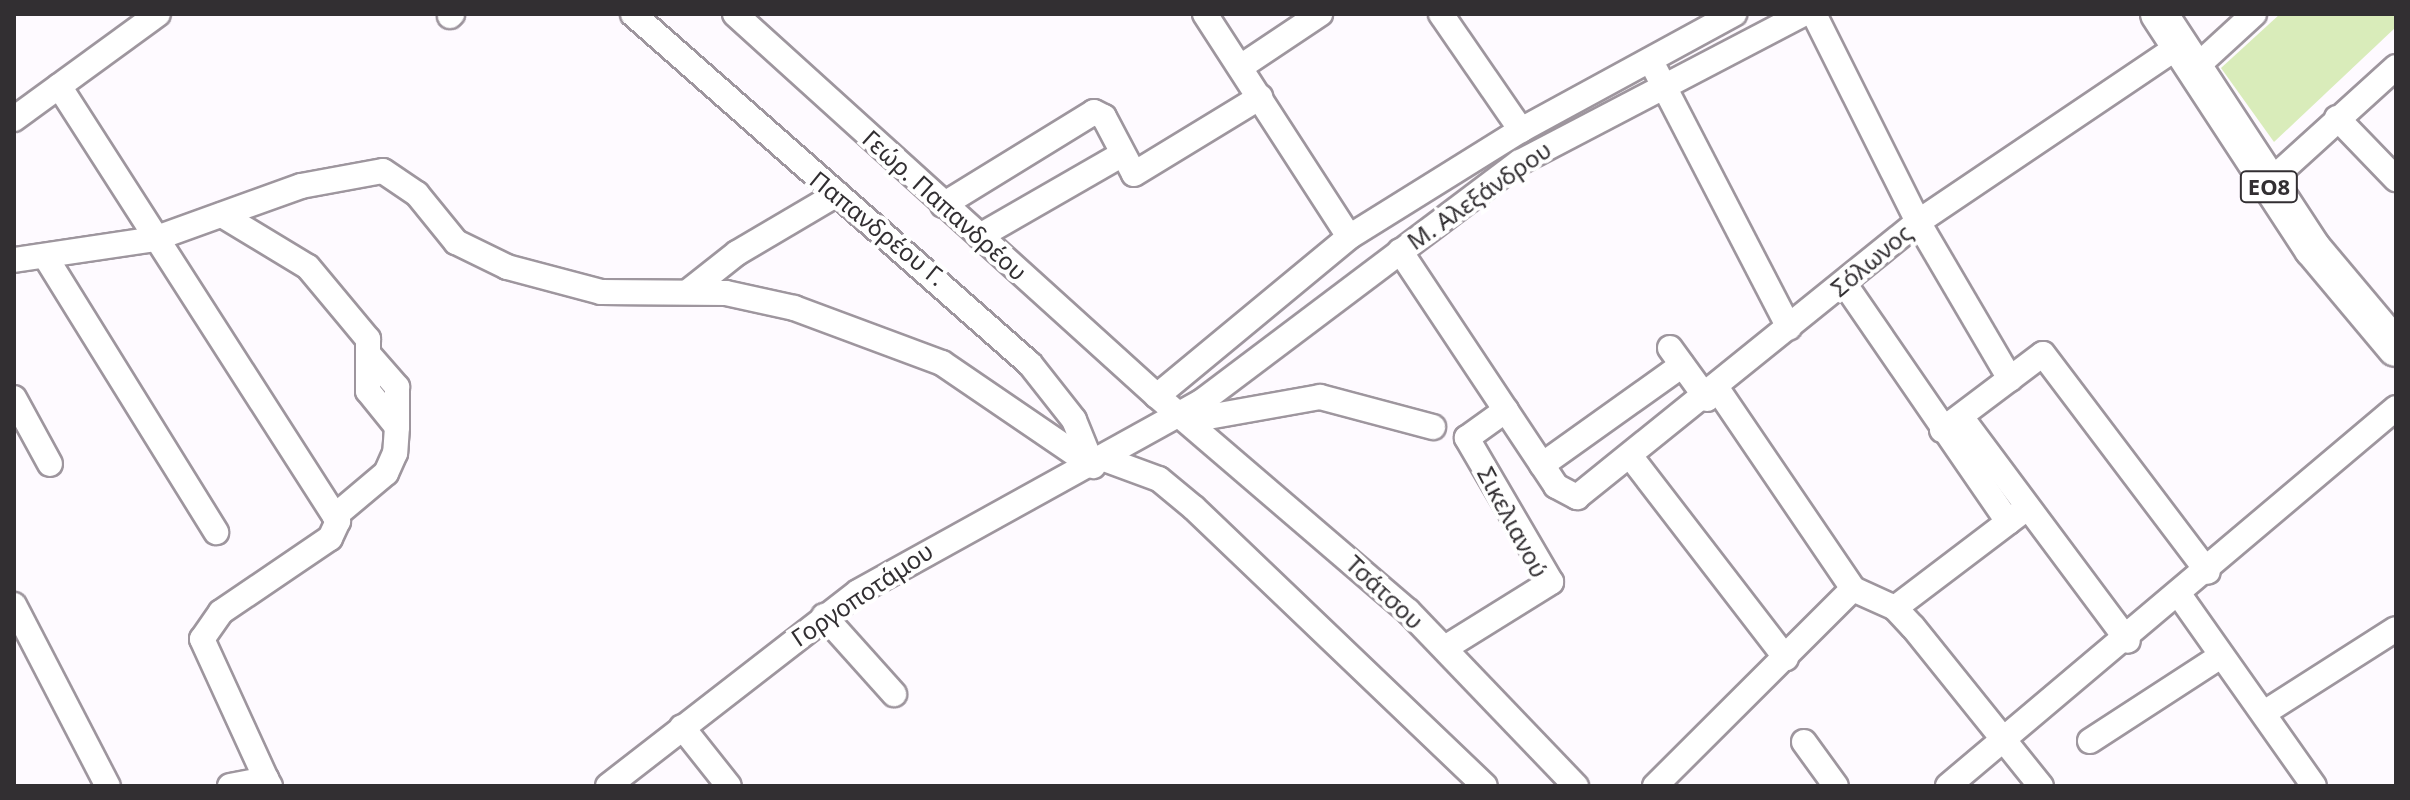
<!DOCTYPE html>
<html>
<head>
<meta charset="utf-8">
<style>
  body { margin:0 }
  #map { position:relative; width:2410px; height:800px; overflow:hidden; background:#fefaff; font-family:"Noto Sans",sans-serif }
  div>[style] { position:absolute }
  .green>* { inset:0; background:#d9ecba }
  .roads { filter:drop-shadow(2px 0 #9e969e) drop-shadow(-2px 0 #9e969e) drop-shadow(0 2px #9e969e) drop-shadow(0 -2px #9e969e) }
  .street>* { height:24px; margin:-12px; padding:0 12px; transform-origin:12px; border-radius:12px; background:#fff }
  .primary>* { height:36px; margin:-18px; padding:0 18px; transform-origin:18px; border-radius:18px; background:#fff }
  span { translate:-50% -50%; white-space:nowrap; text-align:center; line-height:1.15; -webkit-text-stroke:8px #fff; paint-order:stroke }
  .shield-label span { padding:2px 6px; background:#fff; border:2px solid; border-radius:6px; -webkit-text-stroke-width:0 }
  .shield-label { font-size:22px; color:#322f32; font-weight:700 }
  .street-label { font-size:24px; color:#322f32 }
  .frame { position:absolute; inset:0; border:16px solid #322f32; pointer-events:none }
</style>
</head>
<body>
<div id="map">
  <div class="green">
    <div style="clip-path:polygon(2280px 14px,2396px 14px,2396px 27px,2274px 142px,2221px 68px)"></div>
  </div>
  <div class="roads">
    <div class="street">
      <div style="left:633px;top:14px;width:529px;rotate:41.4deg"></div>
      <div style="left:1030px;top:364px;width:71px;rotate:51.8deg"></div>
      <div style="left:1074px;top:420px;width:48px;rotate:67.8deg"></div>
      <div style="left:735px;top:14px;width:569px;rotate:42.15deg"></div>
      <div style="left:1157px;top:396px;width:330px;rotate:40.6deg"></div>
      <div style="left:1408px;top:611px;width:243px;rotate:46.2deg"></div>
      <div style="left:1205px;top:14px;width:265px;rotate:57.1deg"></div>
      <div style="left:1441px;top:14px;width:141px;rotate:55.4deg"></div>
      <div style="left:1814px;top:14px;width:233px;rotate:63.4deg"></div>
      <div style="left:1918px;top:222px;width:182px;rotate:59.6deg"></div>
      <div style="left:450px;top:16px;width:3px;rotate:-45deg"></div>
      <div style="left:1242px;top:66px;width:94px;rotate:-33.7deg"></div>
      <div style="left:2195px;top:68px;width:80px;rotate:-42.5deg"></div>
      <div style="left:1656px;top:71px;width:289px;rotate:62.6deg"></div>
      <div style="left:59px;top:86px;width:517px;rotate:57.32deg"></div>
      <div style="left:338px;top:521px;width:19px;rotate:115deg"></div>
      <div style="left:330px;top:538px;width:132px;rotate:145.8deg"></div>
      <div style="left:221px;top:612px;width:33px;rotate:125deg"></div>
      <div style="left:202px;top:639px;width:154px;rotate:65.4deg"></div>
      <div style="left:2337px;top:118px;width:85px;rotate:46deg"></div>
      <div style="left:14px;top:119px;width:178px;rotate:-36.1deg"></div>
      <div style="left:2267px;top:184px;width:174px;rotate:-42.2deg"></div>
      <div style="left:943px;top:205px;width:177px;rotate:-31.6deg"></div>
      <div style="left:1094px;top:112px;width:11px;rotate:27deg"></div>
      <div style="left:1104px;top:117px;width:64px;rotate:62.2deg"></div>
      <div style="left:1134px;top:174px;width:148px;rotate:-31.4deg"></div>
      <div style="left:222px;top:215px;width:100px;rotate:31.2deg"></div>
      <div style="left:308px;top:267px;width:94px;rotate:50.2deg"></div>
      <div style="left:368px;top:339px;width:52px;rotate:90deg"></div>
      <div style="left:368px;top:391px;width:46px;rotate:51.1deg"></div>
      <div style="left:397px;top:427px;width:26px;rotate:94deg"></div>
      <div style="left:395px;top:453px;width:22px;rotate:114deg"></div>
      <div style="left:386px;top:473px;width:67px;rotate:139.9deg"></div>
      <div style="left:980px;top:236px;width:160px;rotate:-29.9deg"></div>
      <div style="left:1400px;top:251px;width:282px;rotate:56.4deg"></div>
      <div style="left:1556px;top:486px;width:24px;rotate:28deg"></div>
      <div style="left:1577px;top:497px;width:438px;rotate:-38.9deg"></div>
      <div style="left:1918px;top:222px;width:316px;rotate:-34deg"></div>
      <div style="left:45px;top:256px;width:325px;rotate:58.2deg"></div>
      <div style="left:14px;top:260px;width:142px;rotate:-8.5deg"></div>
      <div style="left:154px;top:239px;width:156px;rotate:-19.8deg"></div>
      <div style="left:301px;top:186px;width:83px;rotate:-10.4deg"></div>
      <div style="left:383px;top:171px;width:41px;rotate:34.1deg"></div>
      <div style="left:417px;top:194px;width:62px;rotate:50.9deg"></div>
      <div style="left:456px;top:242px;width:57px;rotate:26.1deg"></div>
      <div style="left:507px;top:267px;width:97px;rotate:14.9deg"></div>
      <div style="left:601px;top:292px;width:125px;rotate:0.5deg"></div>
      <div style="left:726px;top:293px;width:70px;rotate:12.4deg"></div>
      <div style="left:794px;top:308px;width:158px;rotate:20.4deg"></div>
      <div style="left:942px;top:363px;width:183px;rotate:34.3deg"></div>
      <div style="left:1844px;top:283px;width:290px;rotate:55.5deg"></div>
      <div style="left:689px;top:291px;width:61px;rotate:-38.4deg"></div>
      <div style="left:737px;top:253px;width:116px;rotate:-30.5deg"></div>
      <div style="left:1670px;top:348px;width:63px;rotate:54deg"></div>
      <div style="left:371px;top:357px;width:40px;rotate:49deg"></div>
      <div style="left:397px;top:387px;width:40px;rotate:90deg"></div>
      <div style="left:1718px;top:390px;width:240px;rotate:55.8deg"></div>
      <div style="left:1853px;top:589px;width:46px;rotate:24.3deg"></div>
      <div style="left:1895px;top:608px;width:26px;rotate:47deg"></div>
      <div style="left:1913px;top:627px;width:204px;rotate:51.2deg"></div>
      <div style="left:1157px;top:396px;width:249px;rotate:-39.6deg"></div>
      <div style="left:1349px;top:237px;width:203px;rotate:-31.9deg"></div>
      <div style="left:1521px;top:130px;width:243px;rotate:-28.6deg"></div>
      <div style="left:14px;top:398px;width:75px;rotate:61.4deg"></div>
      <div style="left:1179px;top:414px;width:29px;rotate:6deg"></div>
      <div style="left:1208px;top:417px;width:114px;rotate:-10.1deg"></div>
      <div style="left:1320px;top:397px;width:117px;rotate:14.9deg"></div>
      <div style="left:1961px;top:417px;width:279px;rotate:53.3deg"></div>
      <div style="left:1942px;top:430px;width:126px;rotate:-37deg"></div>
      <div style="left:2043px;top:354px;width:273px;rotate:52.9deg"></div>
      <div style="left:1631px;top:457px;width:254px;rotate:52.4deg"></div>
      <div style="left:1107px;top:460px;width:55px;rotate:20.1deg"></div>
      <div style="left:1159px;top:479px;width:45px;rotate:39.6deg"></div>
      <div style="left:1194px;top:508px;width:402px;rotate:43.7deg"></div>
      <div style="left:1542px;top:465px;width:172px;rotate:-35.5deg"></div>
      <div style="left:2180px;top:596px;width:232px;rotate:54.8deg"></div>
      <div style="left:14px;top:605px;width:204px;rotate:62.6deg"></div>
      <div style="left:1895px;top:608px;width:157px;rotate:-37.2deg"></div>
      <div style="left:824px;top:616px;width:105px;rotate:48.1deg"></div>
      <div style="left:1445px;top:648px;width:125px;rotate:-31.9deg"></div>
      <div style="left:1551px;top:582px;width:167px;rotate:-120.3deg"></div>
      <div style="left:1467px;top:438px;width:48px;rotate:-35.7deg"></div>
      <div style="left:2264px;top:713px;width:156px;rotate:-32.5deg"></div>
      <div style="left:682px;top:727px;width:75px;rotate:51.5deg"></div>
      <div style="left:2090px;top:741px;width:156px;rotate:-33deg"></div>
      <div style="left:1804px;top:742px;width:54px;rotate:54deg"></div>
      <div style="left:230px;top:786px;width:37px;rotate:-11deg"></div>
      <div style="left:266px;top:779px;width:8px;rotate:60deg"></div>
      <div style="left:608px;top:786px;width:316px;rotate:-37.8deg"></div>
      <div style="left:858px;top:592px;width:392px;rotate:-29deg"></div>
      <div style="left:1201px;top:402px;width:399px;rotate:-37deg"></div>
      <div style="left:1520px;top:162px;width:319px;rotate:-27.6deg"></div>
      <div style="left:1655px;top:786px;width:279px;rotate:-44.9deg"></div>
      <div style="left:1948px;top:786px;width:586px;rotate:-40.16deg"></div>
    </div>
    <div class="primary">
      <div style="left:2159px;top:14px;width:281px;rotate:56.8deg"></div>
      <div style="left:2313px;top:249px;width:129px;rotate:50deg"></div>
    </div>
  </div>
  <div class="shield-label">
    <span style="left:2269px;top:187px">ΕΟ8</span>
  </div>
  <div class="street-label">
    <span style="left:1479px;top:195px;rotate:-35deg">Μ. Αλεξάνδρου</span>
    <span style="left:945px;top:205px;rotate:42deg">Γεώρ. Παπανδρέου</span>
    <span style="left:878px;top:228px;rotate:39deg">Παπανδρέου Γ.</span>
    <span style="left:1871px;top:260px;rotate:-40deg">Σόλωνος</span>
    <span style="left:1513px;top:522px;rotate:62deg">Σικελιανού</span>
    <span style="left:1385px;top:592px;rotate:43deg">Τσάτσου</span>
    <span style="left:862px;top:594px;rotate:-34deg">Γοργοποτάμου</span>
  </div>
  <div class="frame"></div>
</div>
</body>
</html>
